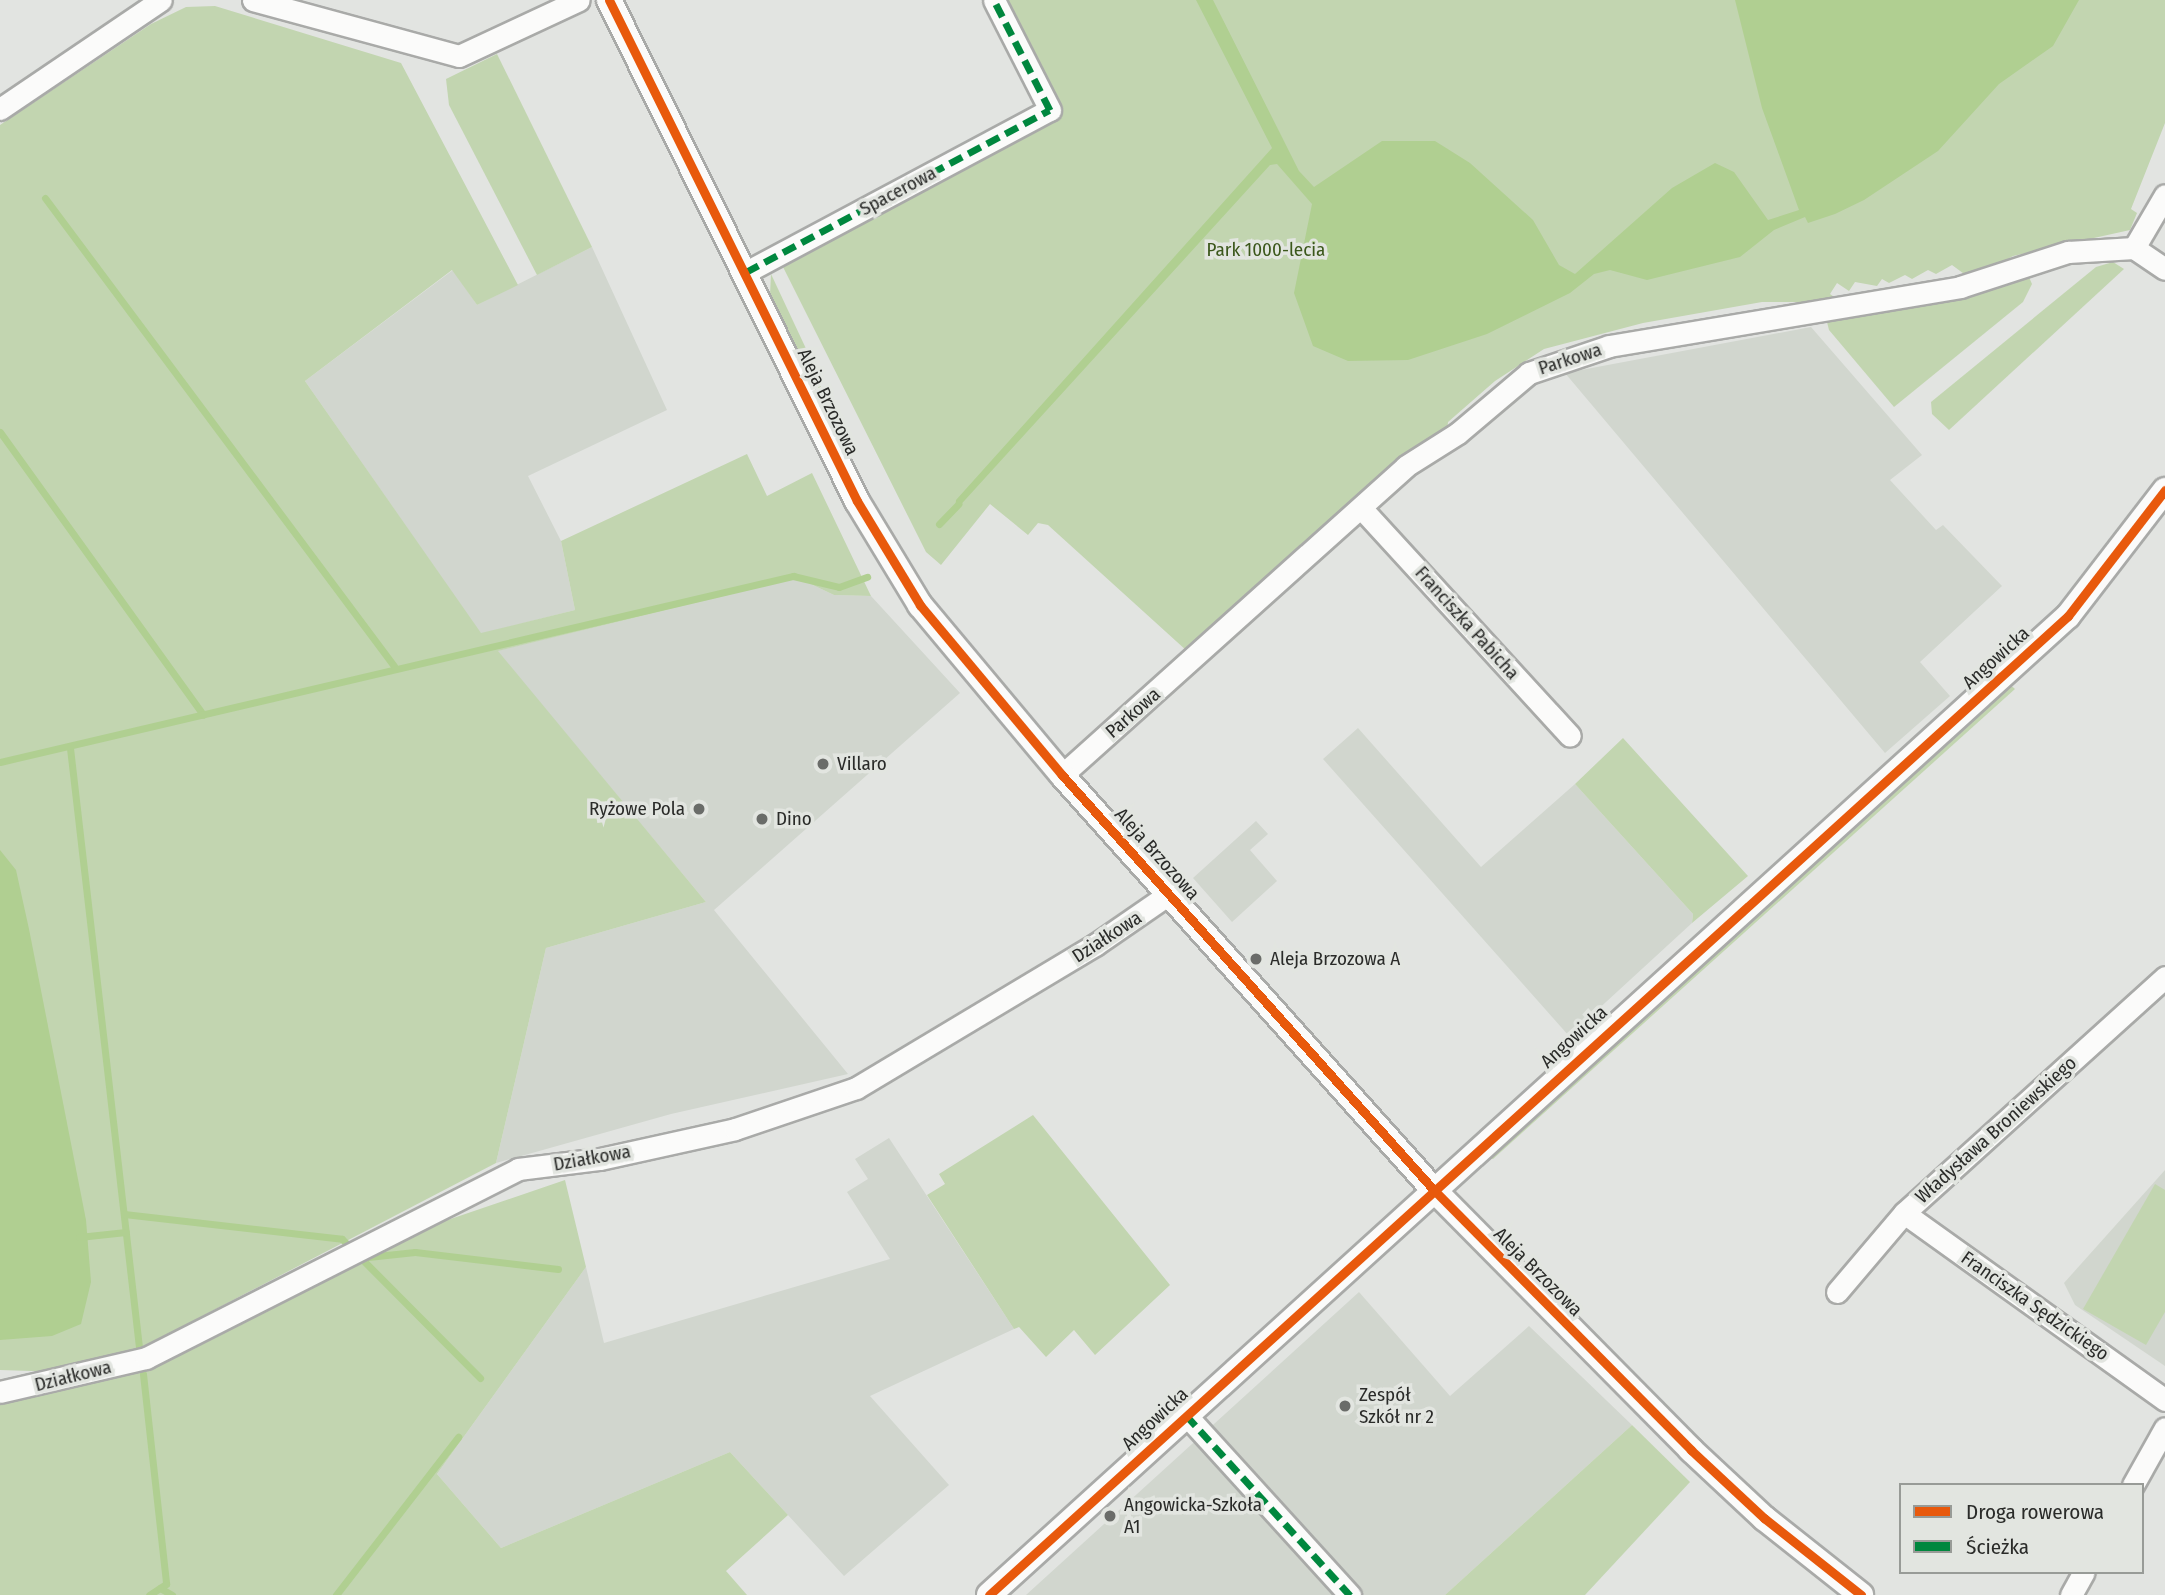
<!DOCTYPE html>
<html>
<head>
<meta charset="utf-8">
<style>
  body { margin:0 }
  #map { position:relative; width:2165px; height:1595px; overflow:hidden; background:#e2e4e1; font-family:"Fira Sans Condensed",sans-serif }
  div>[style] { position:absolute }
  .built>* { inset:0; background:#d1d6ce }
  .green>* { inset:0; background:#c2d5b0 }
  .water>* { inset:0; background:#b0cf91 }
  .stream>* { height:7px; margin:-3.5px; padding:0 3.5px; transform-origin:3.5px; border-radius:3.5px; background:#b0cf91 }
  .roads { filter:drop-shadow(2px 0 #a9aaa8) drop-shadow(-2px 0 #a9aaa8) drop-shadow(0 2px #a9aaa8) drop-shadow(0 -2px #a9aaa8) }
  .minor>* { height:21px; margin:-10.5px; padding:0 10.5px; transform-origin:10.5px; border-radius:10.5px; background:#fbfbfa }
  .tertiary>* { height:24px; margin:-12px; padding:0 12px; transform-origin:12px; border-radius:12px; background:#fbfbfa }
  .quiet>* { height:7px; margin-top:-3.5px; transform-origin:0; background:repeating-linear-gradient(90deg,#00873e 0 14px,transparent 0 21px) }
  .cycleway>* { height:9px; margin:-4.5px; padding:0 4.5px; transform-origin:4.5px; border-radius:4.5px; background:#e8590c }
  .dots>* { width:19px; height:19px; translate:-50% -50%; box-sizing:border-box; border:4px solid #e2e5e0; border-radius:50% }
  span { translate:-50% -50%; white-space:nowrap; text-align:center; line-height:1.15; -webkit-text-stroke:7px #e2e5e0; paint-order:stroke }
  .street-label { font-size:19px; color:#2a2b29 }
  .park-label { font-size:19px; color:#3b571b }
  .poi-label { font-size:19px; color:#2a2b29 }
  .left { translate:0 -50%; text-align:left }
  .right { translate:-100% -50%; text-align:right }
  .legend { position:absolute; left:1899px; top:1483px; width:245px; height:91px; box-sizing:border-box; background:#e2e5e0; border:2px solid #989b97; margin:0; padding:9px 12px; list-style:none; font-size:21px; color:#2a2b29 }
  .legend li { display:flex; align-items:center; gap:14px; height:35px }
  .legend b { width:35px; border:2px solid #989b97 }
</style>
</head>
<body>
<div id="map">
  <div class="built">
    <div style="clip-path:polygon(592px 247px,667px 410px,528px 476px,561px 541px,575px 610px,481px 634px,305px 381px,453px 270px,477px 305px)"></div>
    <div style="clip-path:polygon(1811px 327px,1922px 455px,1890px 480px,1936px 530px,1943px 525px,2002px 586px,1920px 662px,1950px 696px,1885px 753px,1565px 373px)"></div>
    <div style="clip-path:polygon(798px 578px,834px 595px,871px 596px,960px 693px,714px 910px,848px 1074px,671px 1114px,496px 1163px,546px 948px,706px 902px,497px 651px)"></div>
    <div style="clip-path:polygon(1358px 728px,1481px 867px,1575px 784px,1693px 914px,1692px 923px,1569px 1036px,1323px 759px)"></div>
    <div style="clip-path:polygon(1256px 821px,1268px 834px,1250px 850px,1277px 881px,1232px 922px,1193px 878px)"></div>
    <div style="clip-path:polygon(889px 1138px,1014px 1329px,870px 1396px,949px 1485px,844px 1576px,730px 1452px,501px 1548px,437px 1474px,586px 1267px,604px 1343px,890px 1259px,847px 1192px,868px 1179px,855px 1159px)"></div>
    <div style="clip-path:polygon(2165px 1170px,2165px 1366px,2075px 1305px,2064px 1283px)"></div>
    <div style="clip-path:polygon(1359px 1292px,1450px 1396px,1529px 1326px,1632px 1425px,1445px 1595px,1026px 1595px)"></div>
  </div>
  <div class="green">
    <div style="clip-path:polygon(1004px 0,2165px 0,2165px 123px,2131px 209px,2137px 213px,2130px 230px,2013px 256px,1971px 279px,1952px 265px,1936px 274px,1928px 270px,1912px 279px,1905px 275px,1889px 283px,1882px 279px,1877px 286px,1855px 282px,1849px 291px,1837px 283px,1830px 294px,1841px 302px,1762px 302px,1643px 323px,1544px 349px,1495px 381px,1448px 422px,1447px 434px,1187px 651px,1048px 525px,1038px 523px,1028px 535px,990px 504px,941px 565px,926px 552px,780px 261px,1055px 117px)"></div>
    <div style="clip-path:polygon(215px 6px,401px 63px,518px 285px,477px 305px,452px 270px,305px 381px,481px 633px,575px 610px,561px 541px,747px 454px,767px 496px,812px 473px,871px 596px,834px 595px,798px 578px,498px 651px,706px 902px,546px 948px,496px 1163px,143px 1347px,63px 1372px,0 1370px,0 125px,151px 24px,186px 7px)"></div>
    <div style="clip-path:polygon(497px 54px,592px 247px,537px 275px,449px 105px,446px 79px)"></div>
    <div style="clip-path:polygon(2113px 262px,2124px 269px,1949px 430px,1932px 414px,1931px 402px,2096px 267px)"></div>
    <div style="clip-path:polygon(771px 274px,809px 355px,838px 432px,770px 295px)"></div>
    <div style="clip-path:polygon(2028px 275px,2032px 284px,2023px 302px,1894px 407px,1829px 330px,1826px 318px)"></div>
    <div style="clip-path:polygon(2007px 682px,2015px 689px,1493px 1159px,1488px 1157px)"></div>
    <div style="clip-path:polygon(1623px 738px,1748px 876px,1692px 923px,1693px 914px,1575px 784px)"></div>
    <div style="clip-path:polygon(1033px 1115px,1170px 1285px,1095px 1355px,1074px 1330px,1046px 1357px,1019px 1327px,1014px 1329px,927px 1195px,945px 1184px,939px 1174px)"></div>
    <div style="clip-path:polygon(565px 1180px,586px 1267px,437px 1474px,501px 1548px,730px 1452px,788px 1515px,726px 1571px,747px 1595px,0 1595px,0 1398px,85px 1385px,150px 1363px,383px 1242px)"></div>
    <div style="clip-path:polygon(2155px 1184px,2165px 1190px,2165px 1312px,2146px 1345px,2083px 1309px)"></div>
    <div style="clip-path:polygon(1632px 1425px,1690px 1482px,1585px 1595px,1445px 1595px)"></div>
  </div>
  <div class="water">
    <div style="clip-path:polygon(1196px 0,1213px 0,1299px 171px,1314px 187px,1382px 141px,1435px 141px,1470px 163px,1533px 220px,1559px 265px,1575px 274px,1672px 188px,1715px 163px,1734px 172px,1768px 220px,1799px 210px,1762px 108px,1735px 0,2079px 0,2053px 46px,1999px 84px,1938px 151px,1864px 200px,1835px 214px,1808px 223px,1805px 217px,1774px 230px,1740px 257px,1647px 280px,1610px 270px,1594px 274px,1570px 293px,1487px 334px,1408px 360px,1348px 361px,1313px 346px,1294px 293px,1312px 204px,1277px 164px,1270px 165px,955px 511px,956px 500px,1272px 148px)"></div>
    <div style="clip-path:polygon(0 850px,16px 870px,29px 929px,86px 1220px,91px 1282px,81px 1324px,52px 1336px,0 1340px)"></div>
  </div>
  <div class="stream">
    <div style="left:45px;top:198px;width:584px;rotate:53.29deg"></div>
    <div style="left:0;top:432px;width:348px;rotate:54.3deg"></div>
    <div style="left:939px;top:524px;width:28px;rotate:-46deg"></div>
    <div style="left:70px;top:748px;width:603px;rotate:83.43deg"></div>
    <div style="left:0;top:762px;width:815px;rotate:-13.2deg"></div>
    <div style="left:793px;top:576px;width:47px;rotate:13.4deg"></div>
    <div style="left:839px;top:587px;width:30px;rotate:-20deg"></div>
    <div style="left:124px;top:1214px;width:219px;rotate:6.5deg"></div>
    <div style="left:342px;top:1239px;width:196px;rotate:45.2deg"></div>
    <div style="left:79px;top:1237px;width:47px;rotate:-6.1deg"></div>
    <div style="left:368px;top:1257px;width:47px;rotate:-6.1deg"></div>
    <div style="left:415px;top:1252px;width:144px;rotate:6.8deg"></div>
    <div style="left:143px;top:1374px;width:211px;rotate:83.7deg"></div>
    <div style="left:166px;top:1584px;width:20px;rotate:147deg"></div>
    <div style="left:160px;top:1588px;width:14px;rotate:30deg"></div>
    <div style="left:336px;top:1595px;width:200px;rotate:-52.3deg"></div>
  </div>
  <div class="roads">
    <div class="minor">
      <div style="left:253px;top:0;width:213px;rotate:15.2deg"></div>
      <div style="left:459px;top:56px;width:132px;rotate:-25deg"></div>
      <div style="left:0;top:109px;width:194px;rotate:-34.1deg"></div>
      <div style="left:2134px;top:248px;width:61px;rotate:-59.7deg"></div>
      <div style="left:746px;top:272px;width:344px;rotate:-28.1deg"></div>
      <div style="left:1050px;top:110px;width:123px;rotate:-117deg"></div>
      <div style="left:1363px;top:510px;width:306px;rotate:47.5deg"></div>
      <div style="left:1062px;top:775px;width:462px;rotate:-41.9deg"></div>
      <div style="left:1406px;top:466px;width:62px;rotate:-32.4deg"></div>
      <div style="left:1458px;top:433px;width:93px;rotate:-40.2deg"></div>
      <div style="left:1529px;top:373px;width:84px;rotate:-18.6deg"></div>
      <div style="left:1609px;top:346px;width:356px;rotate:-9.5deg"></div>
      <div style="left:1960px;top:287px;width:114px;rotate:-18deg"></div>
      <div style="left:2068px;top:252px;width:66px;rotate:-3.5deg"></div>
      <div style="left:2134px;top:248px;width:37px;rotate:34deg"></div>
      <div style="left:1904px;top:1213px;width:321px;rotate:35.6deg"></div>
      <div style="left:1837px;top:1292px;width:104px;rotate:-49.7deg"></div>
      <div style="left:1904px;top:1213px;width:352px;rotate:-42.1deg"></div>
      <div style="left:0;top:1392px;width:150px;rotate:-13.1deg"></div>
      <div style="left:146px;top:1358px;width:417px;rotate:-26.9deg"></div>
      <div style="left:518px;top:1169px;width:83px;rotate:-7deg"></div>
      <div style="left:600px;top:1159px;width:138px;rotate:-12.5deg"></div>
      <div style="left:735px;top:1129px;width:128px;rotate:-18.7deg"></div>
      <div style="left:856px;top:1088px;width:279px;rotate:-30.9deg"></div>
      <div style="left:1095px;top:945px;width:90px;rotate:-34.6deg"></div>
      <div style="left:1186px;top:1415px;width:244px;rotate:47.7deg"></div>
      <div style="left:2133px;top:1485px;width:65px;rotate:-60.7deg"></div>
      <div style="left:2071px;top:1595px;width:26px;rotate:-61deg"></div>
    </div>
    <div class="tertiary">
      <div style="left:609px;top:0;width:559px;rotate:63.66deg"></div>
      <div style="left:857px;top:501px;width:122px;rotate:58.8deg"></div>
      <div style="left:920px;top:605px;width:222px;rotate:50.1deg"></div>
      <div style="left:1062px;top:775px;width:556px;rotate:48.14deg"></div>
      <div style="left:1433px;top:1189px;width:367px;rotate:45.3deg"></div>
      <div style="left:1691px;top:1450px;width:100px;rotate:43deg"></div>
      <div style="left:1764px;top:1518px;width:124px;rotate:38.4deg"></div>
      <div style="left:989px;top:1595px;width:1457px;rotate:-42.22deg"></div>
      <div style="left:2068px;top:616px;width:159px;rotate:-52.4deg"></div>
    </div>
  </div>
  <div class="quiet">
    <div style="left:746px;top:272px;width:344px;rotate:-28.1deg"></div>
    <div style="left:1050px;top:110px;width:123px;rotate:-117deg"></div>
    <div style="left:1186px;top:1415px;width:244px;rotate:47.7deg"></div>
  </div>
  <div class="cycleway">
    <div style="left:609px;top:0;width:559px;rotate:63.66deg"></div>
    <div style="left:857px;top:501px;width:122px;rotate:58.8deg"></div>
    <div style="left:920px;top:605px;width:222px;rotate:50.1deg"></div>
    <div style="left:1062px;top:775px;width:556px;rotate:48.14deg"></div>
    <div style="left:1433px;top:1189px;width:367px;rotate:45.3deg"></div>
    <div style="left:1691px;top:1450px;width:100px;rotate:43deg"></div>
    <div style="left:1764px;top:1518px;width:124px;rotate:38.4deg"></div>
    <div style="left:989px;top:1595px;width:1457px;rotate:-42.22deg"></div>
    <div style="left:2068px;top:616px;width:159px;rotate:-52.4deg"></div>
  </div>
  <div class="dots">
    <div style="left:823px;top:764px;background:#6a6c69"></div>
    <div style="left:699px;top:809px;background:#6a6c69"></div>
    <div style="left:762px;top:819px;background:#6a6c69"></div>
    <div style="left:1256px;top:959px;background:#6a6c69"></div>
    <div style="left:1345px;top:1406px;background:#6a6c69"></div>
    <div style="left:1110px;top:1516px;background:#6a6c69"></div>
  </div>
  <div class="street-label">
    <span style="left:898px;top:191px;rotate:-28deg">Spacerowa</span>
    <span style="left:1570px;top:359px;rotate:-18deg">Parkowa</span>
    <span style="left:828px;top:402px;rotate:64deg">Aleja Brzozowa</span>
    <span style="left:1467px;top:623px;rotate:48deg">Franciszka Pabicha</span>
    <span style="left:1996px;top:658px;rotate:-42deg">Angowicka</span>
    <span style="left:1133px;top:713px;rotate:-41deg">Parkowa</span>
    <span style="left:1157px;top:854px;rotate:48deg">Aleja Brzozowa</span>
    <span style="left:1107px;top:937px;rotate:-33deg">Działkowa</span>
    <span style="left:1574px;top:1037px;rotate:-42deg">Angowicka</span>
    <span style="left:1996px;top:1130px;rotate:-42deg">Władysława Broniewskiego</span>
    <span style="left:592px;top:1158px;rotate:-10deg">Działkowa</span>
    <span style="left:1538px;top:1272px;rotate:45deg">Aleja Brzozowa</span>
    <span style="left:2035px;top:1306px;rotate:35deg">Franciszka Sędzickiego</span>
    <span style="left:73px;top:1376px;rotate:-14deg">Działkowa</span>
    <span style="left:1155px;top:1419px;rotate:-43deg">Angowicka</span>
  </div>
  <div class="park-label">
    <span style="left:1266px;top:250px">Park 1000-lecia</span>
  </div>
  <div class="poi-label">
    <span class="left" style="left:837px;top:764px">Villaro</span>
    <span class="right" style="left:685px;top:809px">Ryżowe Pola</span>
    <span class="left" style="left:776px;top:819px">Dino</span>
    <span class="left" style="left:1270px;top:959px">Aleja Brzozowa A</span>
    <span class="left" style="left:1359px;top:1406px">Zespół<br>Szkół nr 2</span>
    <span class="left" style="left:1124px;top:1516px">Angowicka-Szkoła<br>A1</span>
  </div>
  <ul class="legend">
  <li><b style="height:9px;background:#e8590c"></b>Droga rowerowa</li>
  <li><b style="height:9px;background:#00873e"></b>Ścieżka</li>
  </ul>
</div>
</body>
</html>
